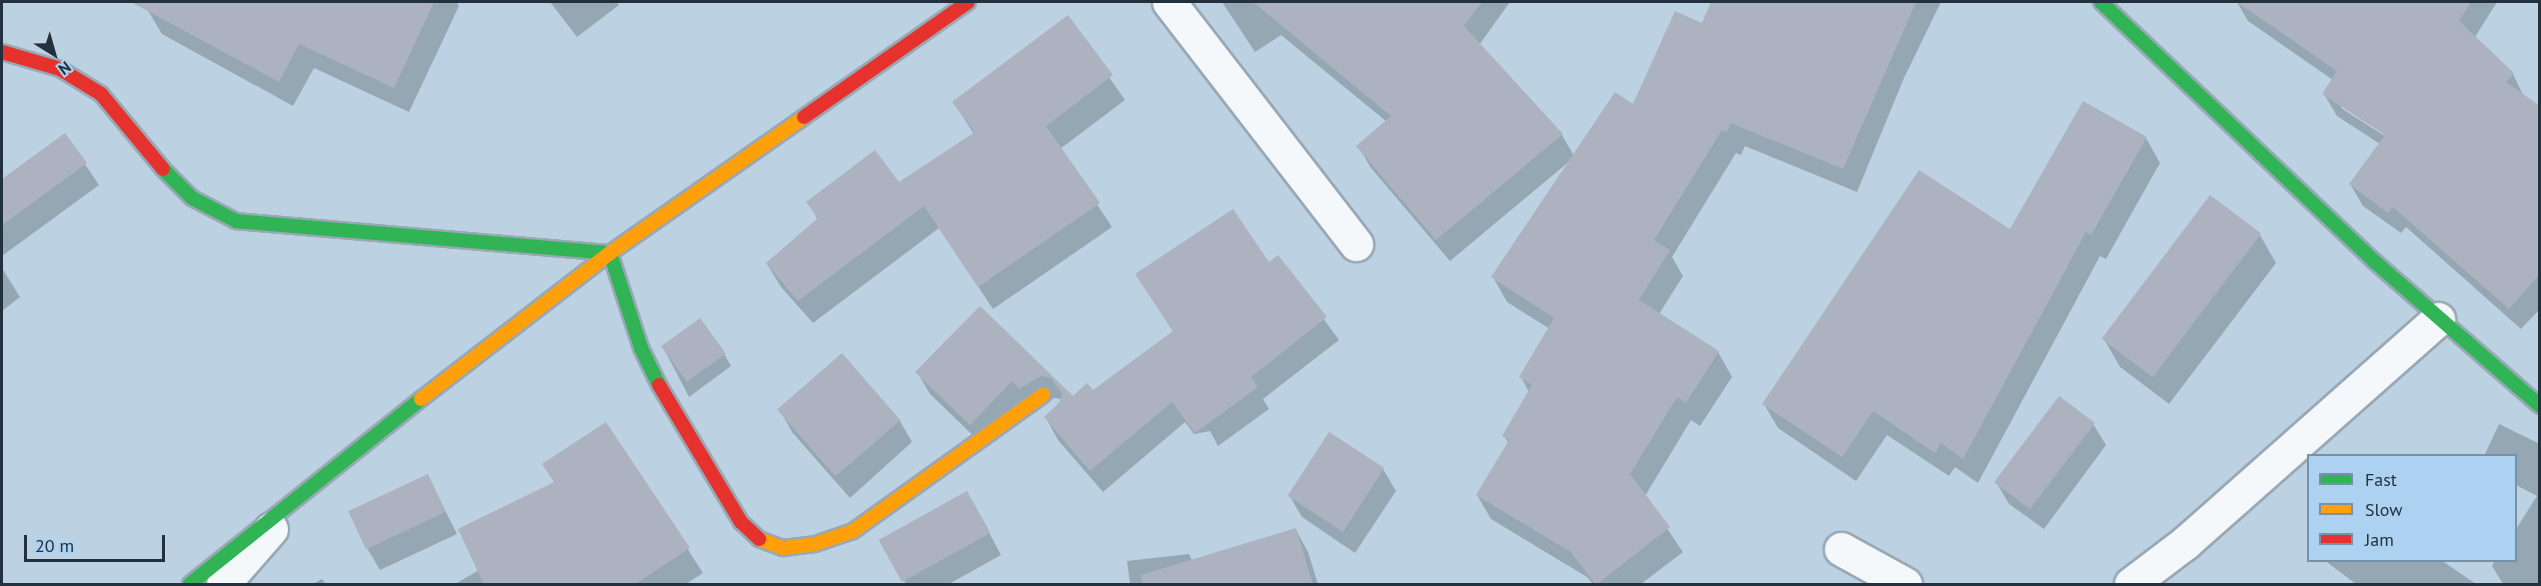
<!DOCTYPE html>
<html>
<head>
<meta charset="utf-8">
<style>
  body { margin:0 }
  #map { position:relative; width:2541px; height:586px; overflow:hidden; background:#bcd1e2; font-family:"PT Sans",sans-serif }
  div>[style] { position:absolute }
  .shadow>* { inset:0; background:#0003 }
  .building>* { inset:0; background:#acb2c0; transform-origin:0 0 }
  .roads { filter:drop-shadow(2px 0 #98a8b5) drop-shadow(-2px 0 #98a8b5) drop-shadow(0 2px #98a8b5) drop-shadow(0 -2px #98a8b5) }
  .street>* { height:33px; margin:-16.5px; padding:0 16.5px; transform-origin:16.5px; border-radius:16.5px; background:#f5f8fb }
  .fast>* { height:14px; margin:-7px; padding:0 7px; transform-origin:7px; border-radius:7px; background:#30b455 }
  .slow>* { height:14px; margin:-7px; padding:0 7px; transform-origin:7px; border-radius:7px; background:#ff9f0a }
  .jam>* { height:14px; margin:-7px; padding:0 7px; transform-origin:7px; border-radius:7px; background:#e5322d }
  span { translate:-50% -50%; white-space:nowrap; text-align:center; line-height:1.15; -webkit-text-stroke:5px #add2f1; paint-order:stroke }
  .frame { position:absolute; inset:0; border:3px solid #23313e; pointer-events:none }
  .legend { position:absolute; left:2307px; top:454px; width:210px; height:108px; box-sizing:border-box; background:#add2f1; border:2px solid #7692a9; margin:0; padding:8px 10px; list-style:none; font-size:18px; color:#23313e }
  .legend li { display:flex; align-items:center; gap:12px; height:30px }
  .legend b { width:30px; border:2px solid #7692a9 }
  .north { position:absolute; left:24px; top:24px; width:60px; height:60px; -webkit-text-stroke:4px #add2f1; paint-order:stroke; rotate:143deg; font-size:16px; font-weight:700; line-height:24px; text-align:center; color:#23313e }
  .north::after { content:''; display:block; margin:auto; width:21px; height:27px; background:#23313e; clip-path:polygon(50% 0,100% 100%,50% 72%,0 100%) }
  .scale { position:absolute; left:24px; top:535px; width:141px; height:27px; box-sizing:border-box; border:3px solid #23313e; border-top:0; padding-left:8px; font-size:18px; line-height:21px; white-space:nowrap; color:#23313e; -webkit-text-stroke:4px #add2f1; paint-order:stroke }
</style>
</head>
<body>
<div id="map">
  <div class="shadow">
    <div style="clip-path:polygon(151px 2px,310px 2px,337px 16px,344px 2px,457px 2px,459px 6px,409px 112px,314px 68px,293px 106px,162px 34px,147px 9px)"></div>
    <div style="clip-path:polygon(550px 2px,617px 2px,619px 5px,577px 37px)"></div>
    <div style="clip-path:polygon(1222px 2px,1510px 2px,1479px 45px,1562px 135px,1574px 156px,1634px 106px,1703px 25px,1713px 2px,1941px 2px,1904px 78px,1857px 192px,1745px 146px,1741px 155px,1736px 153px,1672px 257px,1683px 276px,1659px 314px,1718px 352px,1732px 377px,1700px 426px,1691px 420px,1645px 496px,1683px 552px,1641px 584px,1593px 584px,1587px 577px,1491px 519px,1477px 495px,1509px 444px,1504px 436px,1529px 392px,1521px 377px,1550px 329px,1507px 302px,1493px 277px,1571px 160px,1450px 261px,1371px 168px,1358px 146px,1387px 122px,1281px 35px,1255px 52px)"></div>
    <div style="clip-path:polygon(evenodd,2237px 2px,2497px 2px,2475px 37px,2513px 74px,2524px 97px,2540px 112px,2540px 309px,2521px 329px,2406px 227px,2401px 233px,2363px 206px,2350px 184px,2380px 144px,2337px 116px,2324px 94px,2333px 80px,2248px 21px,2237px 2px,2341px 104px,2392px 138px,2391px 140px,2341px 108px,2341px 104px)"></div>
    <div style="clip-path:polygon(1067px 17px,1125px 100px,1060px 149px,1112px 227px,993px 309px,939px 228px,813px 323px,781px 287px,767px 264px,818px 220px,808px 202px,898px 184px,974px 134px,954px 103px)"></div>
    <div style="clip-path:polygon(65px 135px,99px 185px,2px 256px,2px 181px)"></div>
    <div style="clip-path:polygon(2146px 138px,2160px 163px,2106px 259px,2100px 256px,1978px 483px,1955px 467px,1949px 476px,1887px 435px,1856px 481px,1778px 428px,1764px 404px)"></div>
    <div style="clip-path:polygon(2260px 235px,2276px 263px,2169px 404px,2120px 367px,2104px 339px)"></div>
    <div style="clip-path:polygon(1278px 257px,1339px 340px,1263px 399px,1269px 409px,1218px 446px,1210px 431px,1194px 434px,1185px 422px,1103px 492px,1058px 440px,1046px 418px,1062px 399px,1054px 398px,983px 445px,930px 394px,917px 372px,980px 308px,1073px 398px,1092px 392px,1174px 333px,1137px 275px,1269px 264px)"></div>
    <div style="clip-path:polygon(2px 268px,20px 297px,2px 311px)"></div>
    <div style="clip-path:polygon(663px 347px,724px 354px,731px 366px,689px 397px)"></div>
    <div style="clip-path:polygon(780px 410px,900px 421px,912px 442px,850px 498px,792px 432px)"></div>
    <div style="clip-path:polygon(2093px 424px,2106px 445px,2044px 529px,2009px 504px,1996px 482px)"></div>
    <div style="clip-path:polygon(2499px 424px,2540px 444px,2540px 584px,2503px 584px,2492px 566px,2495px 560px,2516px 560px,2516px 529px,2537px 496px,2516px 485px,2516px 456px,2485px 454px)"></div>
    <div style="clip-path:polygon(1383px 469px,1396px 491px,1355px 553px,1302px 517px,1289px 495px)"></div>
    <div style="clip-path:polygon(428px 476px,457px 534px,380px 570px,367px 548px)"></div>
    <div style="clip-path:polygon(641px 477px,703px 573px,686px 584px,455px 584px)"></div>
    <div style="clip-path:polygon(979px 514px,1001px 555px,949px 584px,906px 584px,881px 541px)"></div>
    <div style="clip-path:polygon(1296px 530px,1308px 552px,1318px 584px,1254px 584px)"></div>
    <div style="clip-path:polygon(1189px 554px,1203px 584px,1110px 584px,1130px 584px,1127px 561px)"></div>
    <div style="clip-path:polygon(2324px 560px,2441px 560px,2476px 584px,2356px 584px)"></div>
    <div style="clip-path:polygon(322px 579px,326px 584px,313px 584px)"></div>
  </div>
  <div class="building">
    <div style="clip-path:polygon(131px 2px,434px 2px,394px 88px,299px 44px,279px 82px)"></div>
    <div style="clip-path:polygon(1253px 2px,1482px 2px,1464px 26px,1563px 134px,1436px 240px,1356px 146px,1391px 116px)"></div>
    <div style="clip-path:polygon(1711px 2px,1916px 2px,1843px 169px,1731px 123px,1727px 132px,1722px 130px,1654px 240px,1670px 250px,1639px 300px,1719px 351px,1686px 403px,1677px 397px,1630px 474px,1670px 527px,1596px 585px,1571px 552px,1476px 495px,1509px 440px,1502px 436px,1532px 385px,1519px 377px,1554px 318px,1491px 277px,1615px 92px,1633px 104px,1675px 11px,1702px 23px)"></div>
    <div style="clip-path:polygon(2237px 2px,2471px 2px,2459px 21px,2514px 73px,2506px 82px,2540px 106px,2540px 274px,2509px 309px,2393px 207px,2388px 213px,2349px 184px,2385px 135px,2322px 94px,2337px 71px)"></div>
    <div style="clip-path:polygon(1068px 15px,1113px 75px,1046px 126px,1100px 203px,978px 287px,924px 206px,798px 301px,766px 263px,818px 218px,806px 202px,875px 150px,899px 182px,975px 132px,952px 102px)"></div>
    <div style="clip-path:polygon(2083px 101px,2147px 137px,2091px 235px,2086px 232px,1963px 459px,1941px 443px,1935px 453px,1873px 411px,1842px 457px,1762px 404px,1919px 170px,2010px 229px)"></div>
    <div style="clip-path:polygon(65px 133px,87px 163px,2px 225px,2px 179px)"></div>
    <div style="left:2210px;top:195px;width:64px;height:180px;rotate:37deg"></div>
    <div style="clip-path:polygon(1233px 209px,1269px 262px,1278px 255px,1327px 317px,1251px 377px,1258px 387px,1195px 433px,1172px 402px,1090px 471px,1044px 417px,1060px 402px,1062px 393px,1051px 378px,1041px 376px,1019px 389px,1012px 381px,970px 425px,915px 372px,980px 306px,1073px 396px,1087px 383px,1093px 390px,1173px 331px,1135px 274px)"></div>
    <div style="left:700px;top:318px;width:44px;height:48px;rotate:54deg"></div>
    <div style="left:842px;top:353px;width:89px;height:86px;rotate:49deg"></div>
    <div style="left:2059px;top:396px;width:45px;height:108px;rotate:37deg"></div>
    <div style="clip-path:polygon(606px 422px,690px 548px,634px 585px,484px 585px,458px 529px,554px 482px,542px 464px)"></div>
    <div style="left:1329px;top:432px;width:66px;height:76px;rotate:33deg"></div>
    <div style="left:428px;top:474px;width:42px;height:88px;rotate:65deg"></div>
    <div style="left:967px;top:491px;width:48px;height:101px;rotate:61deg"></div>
    <div style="clip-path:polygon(1296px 528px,1313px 585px,1143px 585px,1141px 575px)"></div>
  </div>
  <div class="roads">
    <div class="street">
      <div style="left:1169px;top:2px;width:306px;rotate:52.3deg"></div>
      <div style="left:1841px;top:549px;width:73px;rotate:28.7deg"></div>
      <div style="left:223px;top:584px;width:73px;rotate:-48.9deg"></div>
      <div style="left:2131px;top:584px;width:68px;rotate:-37.2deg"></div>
      <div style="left:2185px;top:543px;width:338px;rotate:-41.5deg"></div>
    </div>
    <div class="fast">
      <div style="left:2101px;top:2px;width:378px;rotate:43.5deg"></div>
      <div style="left:2375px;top:262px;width:219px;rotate:41.1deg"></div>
      <div style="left:163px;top:169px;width:41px;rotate:45deg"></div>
      <div style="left:192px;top:198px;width:50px;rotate:27.6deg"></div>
      <div style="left:236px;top:221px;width:375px;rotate:4.9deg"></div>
      <div style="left:610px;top:253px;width:100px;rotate:71.9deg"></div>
      <div style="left:641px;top:348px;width:41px;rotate:64.1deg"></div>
      <div style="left:190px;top:584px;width:296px;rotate:-38.7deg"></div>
    </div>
    <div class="slow">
      <div style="left:421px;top:399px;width:239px;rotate:-37.7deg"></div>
      <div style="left:610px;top:253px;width:237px;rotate:-35deg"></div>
      <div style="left:759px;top:539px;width:26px;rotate:21deg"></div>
      <div style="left:783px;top:548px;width:32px;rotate:-7deg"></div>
      <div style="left:815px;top:544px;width:40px;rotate:-18.9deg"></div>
      <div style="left:853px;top:531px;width:234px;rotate:-35.6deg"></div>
    </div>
    <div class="jam">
      <div style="left:2px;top:52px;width:60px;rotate:16.3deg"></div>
      <div style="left:60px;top:69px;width:48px;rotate:31.4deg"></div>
      <div style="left:101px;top:94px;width:97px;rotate:50.4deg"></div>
      <div style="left:804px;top:117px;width:200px;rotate:-35deg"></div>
      <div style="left:659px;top:385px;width:160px;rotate:59.1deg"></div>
      <div style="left:741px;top:522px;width:25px;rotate:43deg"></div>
    </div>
  </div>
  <div class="frame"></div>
  <ul class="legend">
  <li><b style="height:8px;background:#30b455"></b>Fast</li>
  <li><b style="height:8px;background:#ff9f0a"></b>Slow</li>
  <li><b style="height:8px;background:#e5322d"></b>Jam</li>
  </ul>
  <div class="north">N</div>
  <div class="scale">20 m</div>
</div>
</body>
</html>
